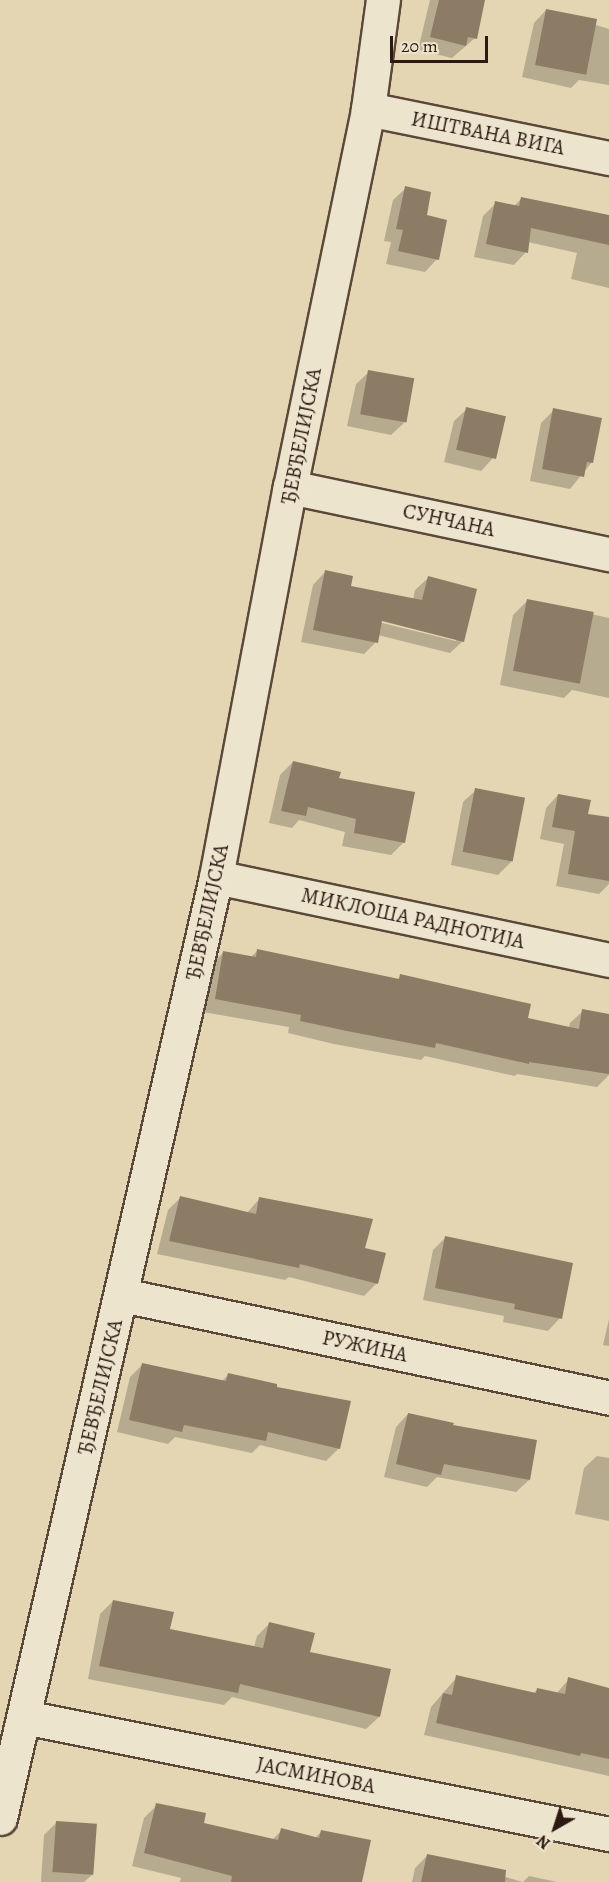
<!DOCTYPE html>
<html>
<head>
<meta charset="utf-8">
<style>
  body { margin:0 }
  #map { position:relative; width:609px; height:1882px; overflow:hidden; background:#e4d6b3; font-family:Alegreya,serif }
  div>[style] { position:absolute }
  .shadow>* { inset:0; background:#0003 }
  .building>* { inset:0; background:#8c7c66; transform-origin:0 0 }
  .roads { filter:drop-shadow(2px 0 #5a493a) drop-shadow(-2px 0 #5a493a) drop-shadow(0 2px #5a493a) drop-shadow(0 -2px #5a493a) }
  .minor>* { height:33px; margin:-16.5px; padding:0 16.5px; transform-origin:16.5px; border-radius:16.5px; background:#ede4ce }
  span { translate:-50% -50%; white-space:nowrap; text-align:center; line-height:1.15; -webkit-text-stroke:4.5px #ede4ce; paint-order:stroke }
  .street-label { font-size:21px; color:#2c1a12 }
  .north { position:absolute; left:525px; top:1798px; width:60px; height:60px; -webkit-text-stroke:4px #ede4ce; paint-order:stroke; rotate:219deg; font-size:16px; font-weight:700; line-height:24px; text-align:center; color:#2c1a12 }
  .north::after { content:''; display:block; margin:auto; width:21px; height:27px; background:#2c1a12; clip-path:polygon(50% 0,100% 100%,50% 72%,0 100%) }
  .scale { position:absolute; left:390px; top:36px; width:98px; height:27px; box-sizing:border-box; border:3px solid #2c1a12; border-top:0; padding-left:8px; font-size:18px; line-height:21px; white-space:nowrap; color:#2c1a12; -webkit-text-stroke:4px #ede4ce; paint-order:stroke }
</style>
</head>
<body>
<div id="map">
  <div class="shadow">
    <div style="clip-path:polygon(430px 0,484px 0,475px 38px,452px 58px,418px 50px)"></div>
    <div style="clip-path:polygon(546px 10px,609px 29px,609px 85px,579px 80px,571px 88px,522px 77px,534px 23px)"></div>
    <div style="clip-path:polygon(406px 188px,425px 216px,437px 259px,425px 272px,386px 264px,391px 242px,384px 241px,393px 200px)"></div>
    <div style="clip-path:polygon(522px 198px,609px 217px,609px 288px,571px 279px,577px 253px,528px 242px,526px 252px,514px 265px,474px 257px,483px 216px,496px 203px,513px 207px)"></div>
    <div style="clip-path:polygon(369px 372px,404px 423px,391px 435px,347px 426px,356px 384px)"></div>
    <div style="clip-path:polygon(467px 409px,493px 458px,481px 471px,444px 462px,454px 421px)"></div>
    <div style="clip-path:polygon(554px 410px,592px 462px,570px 489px,530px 481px,541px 423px)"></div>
    <div style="clip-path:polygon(evenodd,325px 572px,350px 588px,413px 600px,415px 590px,428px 578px,463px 641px,450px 653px,378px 635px,376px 642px,364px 654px,301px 642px,313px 585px,325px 572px,375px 618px,456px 638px,456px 641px,374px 621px,375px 618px)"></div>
    <div style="clip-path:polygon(528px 600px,609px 618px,609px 698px,572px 690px,564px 698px,500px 685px,513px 615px)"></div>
    <div style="clip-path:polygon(293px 762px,337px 779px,404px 842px,391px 855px,342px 846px,345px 832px,299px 820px,292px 828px,269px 823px,280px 775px)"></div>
    <div style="clip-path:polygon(476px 790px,511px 862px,498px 875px,451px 865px,463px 802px)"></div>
    <div style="clip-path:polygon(558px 795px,586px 815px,609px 819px,609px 884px,599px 894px,556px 886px,564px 844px,540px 839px,546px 808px)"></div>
    <div style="clip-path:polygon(257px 951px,397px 980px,401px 976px,526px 1019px,569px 1028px,570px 1023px,583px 1011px,609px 1016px,609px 1075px,597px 1087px,517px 1074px,515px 1076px,425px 1056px,421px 1060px,334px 1044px,288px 1033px,289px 1027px,203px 1012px,211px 965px,224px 952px,250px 958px)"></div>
    <div style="clip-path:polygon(180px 1198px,247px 1213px,260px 1198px,364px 1249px,377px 1283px,364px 1296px,289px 1277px,285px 1280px,157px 1254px,168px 1210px)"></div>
    <div style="clip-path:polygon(446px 1237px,560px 1318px,548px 1331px,503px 1322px,504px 1316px,423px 1300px,433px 1250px)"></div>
    <div style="clip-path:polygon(609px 1319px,609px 1346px,603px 1345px)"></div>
    <div style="clip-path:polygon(143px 1364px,221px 1382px,228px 1375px,275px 1388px,339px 1448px,326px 1461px,260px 1445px,252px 1453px,175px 1437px,168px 1444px,117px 1432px,130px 1377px)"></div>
    <div style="clip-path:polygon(408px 1414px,451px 1426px,529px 1480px,516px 1492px,437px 1477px,427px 1487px,384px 1477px,396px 1427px)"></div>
    <div style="clip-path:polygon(597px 1456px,609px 1458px,609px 1521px,575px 1514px,584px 1468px)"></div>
    <div style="clip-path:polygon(113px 1601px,169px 1631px,254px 1647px,257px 1636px,269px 1624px,308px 1653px,379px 1717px,366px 1729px,232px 1697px,224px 1705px,88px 1679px,100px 1614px)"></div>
    <div style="clip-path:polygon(457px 1677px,533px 1694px,538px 1689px,556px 1694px,569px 1679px,609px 1693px,609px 1776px,424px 1735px,431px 1707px)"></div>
    <div style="clip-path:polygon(157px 1805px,202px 1824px,272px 1840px,282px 1830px,314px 1839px,321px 1832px,360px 1882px,180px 1882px,181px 1878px,132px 1866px,144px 1818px)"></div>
    <div style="clip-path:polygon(56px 1823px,92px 1875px,84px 1882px,41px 1882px,44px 1835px)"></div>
    <div style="clip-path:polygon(428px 1855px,523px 1882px,529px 1876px,557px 1882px,412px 1882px,415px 1868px)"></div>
  </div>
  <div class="building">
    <div style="clip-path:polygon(439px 0,485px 0,477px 39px,468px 37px,466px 46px,430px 37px)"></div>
    <div style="left:546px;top:9px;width:52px;height:57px;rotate:11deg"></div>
    <div style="clip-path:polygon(405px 186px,431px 192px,427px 215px,447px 220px,439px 260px,398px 251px,403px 230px,396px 229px)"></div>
    <div style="clip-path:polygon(521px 197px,609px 215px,609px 245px,531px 228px,528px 253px,486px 244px,495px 201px,519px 206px)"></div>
    <div style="left:368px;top:370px;width:47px;height:45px;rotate:10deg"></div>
    <div style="left:466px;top:407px;width:41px;height:44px;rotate:13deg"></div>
    <div style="clip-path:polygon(553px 408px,602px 418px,593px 463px,587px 462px,584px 477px,542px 469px)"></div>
    <div style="clip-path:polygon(325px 570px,353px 576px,351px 586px,422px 600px,428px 576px,477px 589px,464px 642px,382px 621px,378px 643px,313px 630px)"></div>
    <div style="left:527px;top:599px;width:68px;height:73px;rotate:11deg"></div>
    <div style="clip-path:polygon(293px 761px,341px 772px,339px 778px,415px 792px,405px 843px,354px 833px,356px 819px,308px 807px,306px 816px,281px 811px)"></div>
    <div style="left:475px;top:788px;width:51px;height:65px;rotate:11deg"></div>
    <div style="clip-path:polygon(558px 794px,591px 800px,588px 814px,609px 817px,609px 881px,568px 874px,575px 831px,552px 827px)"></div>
    <div style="clip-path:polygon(257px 949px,399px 979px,400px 974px,531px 1004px,528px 1018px,579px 1029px,582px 1009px,609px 1014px,609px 1074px,529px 1062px,529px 1064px,436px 1043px,435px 1048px,347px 1031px,300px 1021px,301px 1015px,215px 999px,223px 951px,256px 957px)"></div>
    <div style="clip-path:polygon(180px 1196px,256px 1214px,259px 1197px,373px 1219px,365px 1248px,386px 1253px,378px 1284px,300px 1264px,299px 1268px,169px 1241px)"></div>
    <div style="clip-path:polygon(445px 1236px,573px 1263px,562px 1319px,514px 1309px,515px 1304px,435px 1288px)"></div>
    <div style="clip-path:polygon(142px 1363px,226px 1381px,228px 1373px,277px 1384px,277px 1387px,351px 1401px,340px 1449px,268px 1432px,266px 1441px,184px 1425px,182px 1432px,129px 1420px)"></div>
    <div style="clip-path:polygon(408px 1413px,454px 1423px,453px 1425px,537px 1440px,530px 1480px,444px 1464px,441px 1475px,396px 1464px)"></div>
    <div style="clip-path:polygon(113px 1600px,174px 1612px,170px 1629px,263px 1648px,269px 1622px,315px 1633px,310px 1652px,391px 1669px,380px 1717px,240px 1684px,238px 1693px,99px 1666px)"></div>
    <div style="clip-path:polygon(456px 1675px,536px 1693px,537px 1688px,565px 1694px,568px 1677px,609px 1688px,609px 1759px,581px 1753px,580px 1756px,436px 1723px,443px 1693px,452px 1695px)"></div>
    <div style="clip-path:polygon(156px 1803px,206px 1813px,204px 1823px,278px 1840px,281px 1828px,319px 1838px,321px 1830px,371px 1840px,362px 1882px,231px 1882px,232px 1876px,144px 1853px)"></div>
    <div style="left:56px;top:1821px;width:41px;height:51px;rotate:4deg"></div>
    <div style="clip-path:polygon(427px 1854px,506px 1870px,505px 1882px,421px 1882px)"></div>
  </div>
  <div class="roads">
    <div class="minor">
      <div style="left:368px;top:109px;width:246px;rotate:11.5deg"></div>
      <div style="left:290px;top:487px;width:326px;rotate:11.9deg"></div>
      <div style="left:216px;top:877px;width:402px;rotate:11.9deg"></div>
      <div style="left:122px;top:1295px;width:498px;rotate:11.9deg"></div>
      <div style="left:24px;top:1717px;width:597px;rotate:11.31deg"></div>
      <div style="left:0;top:1818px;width:965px;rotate:-77.07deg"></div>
      <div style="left:216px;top:877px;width:397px;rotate:-79.3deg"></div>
      <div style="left:290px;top:487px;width:386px;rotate:-78.3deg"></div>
      <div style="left:368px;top:109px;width:110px;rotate:-82.2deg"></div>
    </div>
  </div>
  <div class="street-label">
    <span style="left:488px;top:133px;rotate:11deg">ИШТВАНА ВИГА</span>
    <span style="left:301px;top:436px;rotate:-79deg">ЂЕВЂЕЛИЈСКА</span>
    <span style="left:449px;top:520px;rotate:12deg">СУНЧАНА</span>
    <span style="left:207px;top:912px;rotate:-78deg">ЂЕВЂЕЛИЈСКА</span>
    <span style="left:413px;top:918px;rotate:12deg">МИКЛОША РАДНОТИЈА</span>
    <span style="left:365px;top:1346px;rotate:12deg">РУЖИНА</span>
    <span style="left:100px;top:1387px;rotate:-77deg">ЂЕВЂЕЛИЈСКА</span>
    <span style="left:316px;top:1775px;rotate:11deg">ЈАСМИНОВА</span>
  </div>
  <div class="north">N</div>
  <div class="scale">20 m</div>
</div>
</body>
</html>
